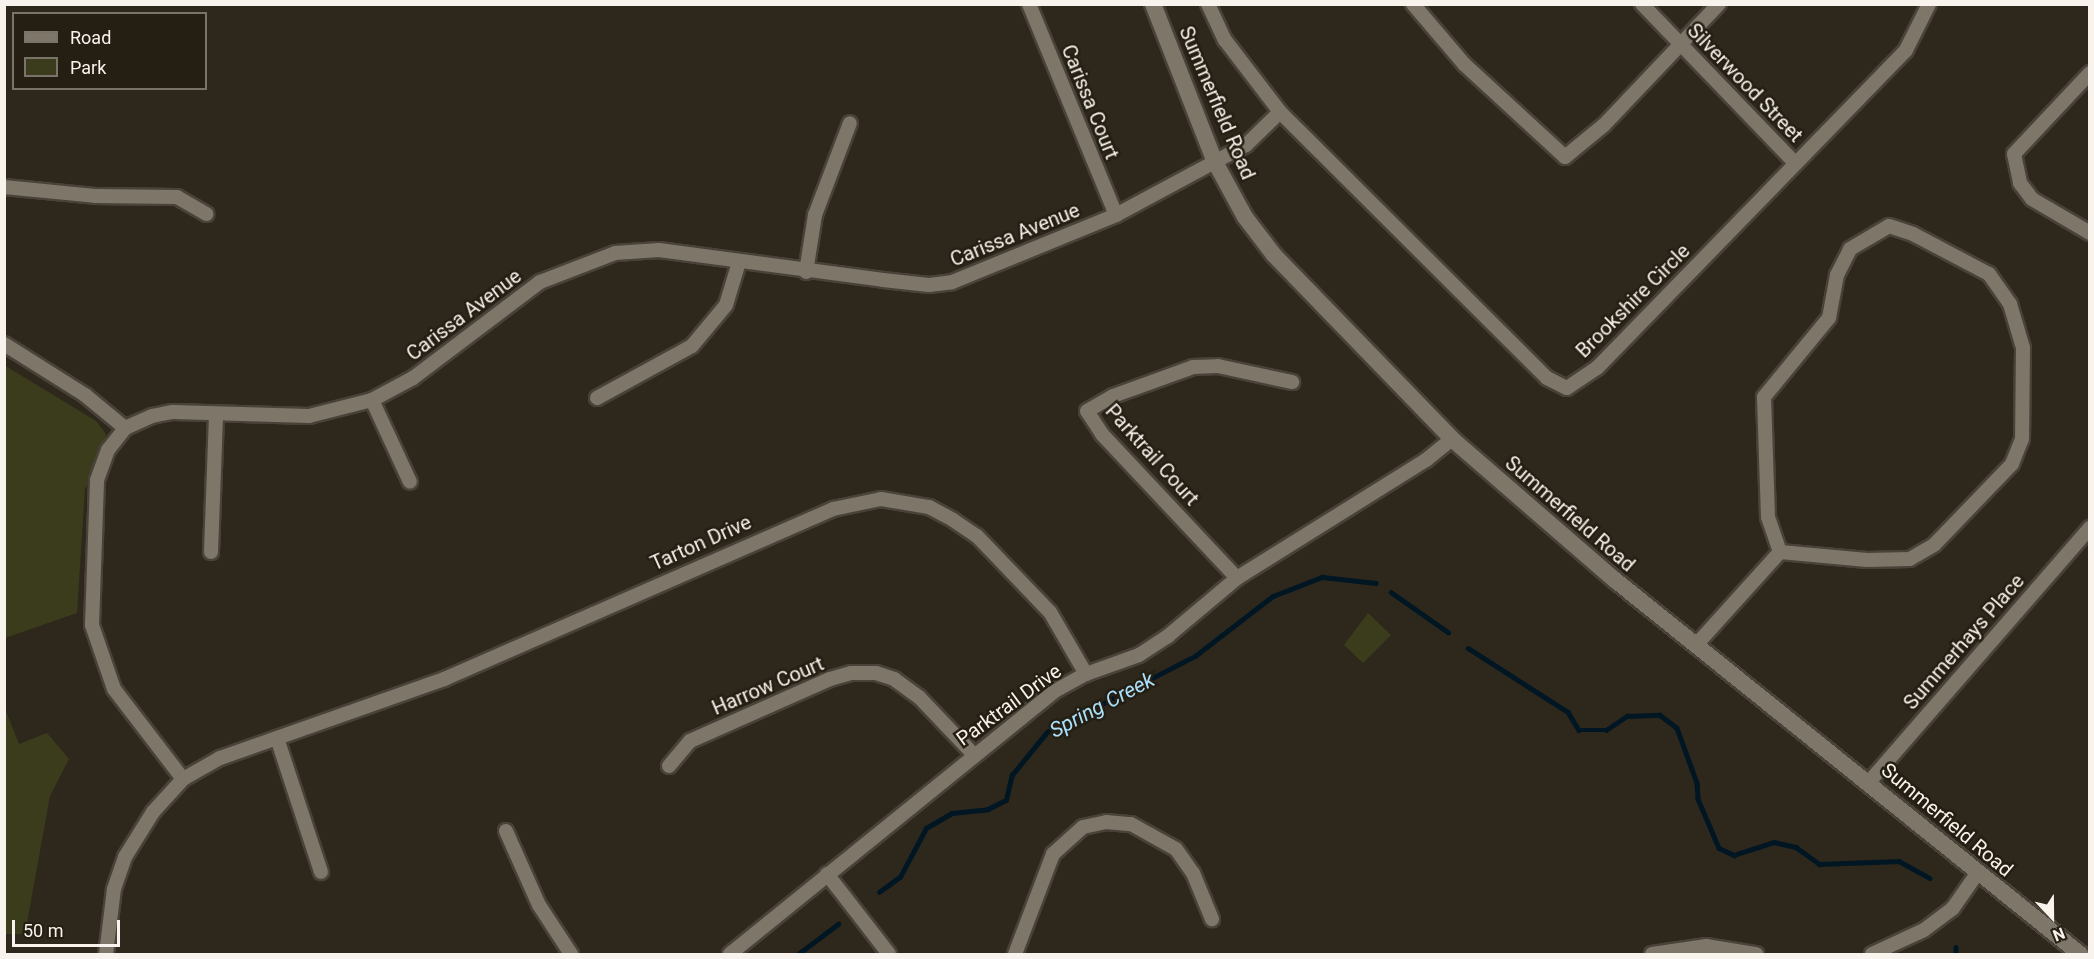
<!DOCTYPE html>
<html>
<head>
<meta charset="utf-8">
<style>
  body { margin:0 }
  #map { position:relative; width:2094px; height:959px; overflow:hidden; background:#2e271c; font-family:Roboto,sans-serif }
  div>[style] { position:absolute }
  .green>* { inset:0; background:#3b3c1c }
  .stream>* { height:4.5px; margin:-2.25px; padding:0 2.25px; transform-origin:2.25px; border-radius:2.25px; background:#001723 }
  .roads { filter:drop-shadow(2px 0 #484239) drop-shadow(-2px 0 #484239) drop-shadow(0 2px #484239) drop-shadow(0 -2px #484239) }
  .minor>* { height:14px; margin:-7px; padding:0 7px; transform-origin:7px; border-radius:7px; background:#7e7669 }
  .tertiary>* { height:16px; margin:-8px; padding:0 8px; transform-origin:8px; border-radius:8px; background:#7e7669 }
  span { translate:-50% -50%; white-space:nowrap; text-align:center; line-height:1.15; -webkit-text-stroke:5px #241e13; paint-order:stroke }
  .street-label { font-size:20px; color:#f8f3ec }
  .water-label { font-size:21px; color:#aae0fa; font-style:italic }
  .frame { position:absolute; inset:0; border:6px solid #f8f3ec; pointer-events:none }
  .legend { position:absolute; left:12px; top:12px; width:195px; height:78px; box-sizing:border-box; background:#241e13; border:2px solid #79736a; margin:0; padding:8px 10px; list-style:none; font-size:18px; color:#f8f3ec }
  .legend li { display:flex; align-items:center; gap:12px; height:30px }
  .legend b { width:30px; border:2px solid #79736a }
  .north { position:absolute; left:2022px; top:887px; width:60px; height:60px; -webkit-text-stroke:4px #241e13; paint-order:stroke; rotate:158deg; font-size:16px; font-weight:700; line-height:24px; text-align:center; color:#f8f3ec }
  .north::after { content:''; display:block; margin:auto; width:21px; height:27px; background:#f8f3ec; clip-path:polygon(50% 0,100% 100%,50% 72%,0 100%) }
  .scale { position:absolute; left:12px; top:920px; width:108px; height:27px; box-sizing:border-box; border:3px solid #f8f3ec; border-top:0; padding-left:8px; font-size:18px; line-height:21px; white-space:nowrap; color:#f8f3ec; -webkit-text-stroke:4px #241e13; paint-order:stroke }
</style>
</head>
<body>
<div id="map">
  <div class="green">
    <div style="clip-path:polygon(4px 365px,96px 421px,106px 434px,92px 481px,85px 488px,77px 613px,5px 638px)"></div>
    <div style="clip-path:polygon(1368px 613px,1391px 635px,1363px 663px,1344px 645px)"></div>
    <div style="clip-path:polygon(4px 706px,19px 744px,47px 733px,69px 759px,50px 796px,25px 934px,5px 934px)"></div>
  </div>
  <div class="stream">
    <div style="left:1391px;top:592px;width:70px;rotate:35.1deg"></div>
    <div style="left:1468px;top:648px;width:119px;rotate:32.6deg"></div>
    <div style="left:1568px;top:712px;width:21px;rotate:59deg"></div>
    <div style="left:1579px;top:730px;width:27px"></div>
    <div style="left:1606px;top:730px;width:25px;rotate:-34deg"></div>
    <div style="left:1627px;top:716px;width:33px;rotate:-2deg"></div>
    <div style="left:1660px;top:715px;width:21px;rotate:37deg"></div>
    <div style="left:1677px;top:728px;width:59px;rotate:70deg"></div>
    <div style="left:1697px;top:783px;width:16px;rotate:86deg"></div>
    <div style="left:1698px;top:799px;width:53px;rotate:66.8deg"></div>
    <div style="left:1719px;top:848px;width:17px;rotate:25deg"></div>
    <div style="left:1734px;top:855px;width:42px;rotate:-18deg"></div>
    <div style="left:1774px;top:842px;width:23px;rotate:13deg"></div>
    <div style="left:1796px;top:847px;width:29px;rotate:36deg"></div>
    <div style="left:1819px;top:864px;width:80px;rotate:-2.1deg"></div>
    <div style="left:1899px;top:861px;width:35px;rotate:29deg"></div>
    <div style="left:879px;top:892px;width:26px;rotate:-36deg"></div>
    <div style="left:900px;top:877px;width:55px;rotate:-62deg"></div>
    <div style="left:926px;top:828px;width:30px;rotate:-30deg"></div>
    <div style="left:952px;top:813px;width:36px;rotate:-6deg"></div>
    <div style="left:988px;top:809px;width:20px;rotate:-27deg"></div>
    <div style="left:1006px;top:800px;width:26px;rotate:-77deg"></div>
    <div style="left:1012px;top:775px;width:55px;rotate:-50.9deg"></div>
    <div style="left:1047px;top:732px;width:166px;rotate:-27.2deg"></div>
    <div style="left:1195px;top:656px;width:98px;rotate:-37.6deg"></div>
    <div style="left:1273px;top:596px;width:53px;rotate:-21.2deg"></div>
    <div style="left:1322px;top:577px;width:54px;rotate:6.3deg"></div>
    <div style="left:1956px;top:947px;width:7px;rotate:90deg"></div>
    <div style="left:798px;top:954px;width:50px;rotate:-36.9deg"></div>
  </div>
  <div class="roads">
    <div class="minor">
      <div style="left:1029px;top:4px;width:228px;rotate:67.6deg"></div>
      <div style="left:1208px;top:4px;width:40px;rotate:65deg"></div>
      <div style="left:1225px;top:40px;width:91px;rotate:52.6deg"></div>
      <div style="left:1280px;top:112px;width:377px;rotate:44.9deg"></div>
      <div style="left:1547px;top:378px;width:22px;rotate:27deg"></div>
      <div style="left:1567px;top:388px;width:36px;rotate:-34deg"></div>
      <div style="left:1597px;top:368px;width:443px;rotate:-45.8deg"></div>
      <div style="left:1906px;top:50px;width:51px;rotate:-63.4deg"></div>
      <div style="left:1413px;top:4px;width:79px;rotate:49.6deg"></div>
      <div style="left:1464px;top:64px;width:137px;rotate:42.6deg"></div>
      <div style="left:1565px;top:157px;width:50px;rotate:-39.4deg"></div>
      <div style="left:1604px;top:125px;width:167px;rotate:-46.5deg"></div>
      <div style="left:1642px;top:4px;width:221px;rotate:46.1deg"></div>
      <div style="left:2090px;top:73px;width:111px;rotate:133.2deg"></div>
      <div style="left:2014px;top:154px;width:30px;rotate:78deg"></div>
      <div style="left:2020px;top:183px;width:20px;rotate:53deg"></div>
      <div style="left:2032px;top:199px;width:67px;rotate:30.4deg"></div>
      <div style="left:4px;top:187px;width:91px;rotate:5.6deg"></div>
      <div style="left:95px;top:196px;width:82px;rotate:0.7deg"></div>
      <div style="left:177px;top:197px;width:34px;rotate:30deg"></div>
      <div style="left:1889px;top:226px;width:25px;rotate:18deg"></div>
      <div style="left:1913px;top:234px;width:86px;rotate:27.8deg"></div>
      <div style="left:1989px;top:274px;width:37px;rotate:55deg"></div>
      <div style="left:2010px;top:304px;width:46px;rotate:73.5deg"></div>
      <div style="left:2023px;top:348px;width:91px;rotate:90.6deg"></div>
      <div style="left:2022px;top:439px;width:27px;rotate:112deg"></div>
      <div style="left:2012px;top:464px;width:112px;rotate:133.9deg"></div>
      <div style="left:1934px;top:545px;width:28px;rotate:150deg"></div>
      <div style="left:1910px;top:559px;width:43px;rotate:178.7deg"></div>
      <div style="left:1867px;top:560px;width:87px;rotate:-174.7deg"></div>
      <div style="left:1780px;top:552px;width:37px;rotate:-109deg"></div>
      <div style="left:1768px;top:517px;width:120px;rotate:-91.9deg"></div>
      <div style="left:1764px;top:397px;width:102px;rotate:-50.6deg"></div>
      <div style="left:1829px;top:318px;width:44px;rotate:-79.5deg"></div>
      <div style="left:1837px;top:275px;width:29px;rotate:-63deg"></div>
      <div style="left:1850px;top:249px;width:45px;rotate:-30.5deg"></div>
      <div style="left:806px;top:272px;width:58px;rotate:-81deg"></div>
      <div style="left:815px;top:215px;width:98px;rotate:-69.2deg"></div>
      <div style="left:4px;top:344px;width:96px;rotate:32.2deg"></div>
      <div style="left:85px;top:395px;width:52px;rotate:39.5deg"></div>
      <div style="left:597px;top:398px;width:108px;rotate:-28.7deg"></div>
      <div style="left:692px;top:346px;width:53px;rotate:-50.3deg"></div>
      <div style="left:726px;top:305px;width:45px;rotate:-73.2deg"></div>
      <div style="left:372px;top:400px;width:90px;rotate:65.1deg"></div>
      <div style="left:211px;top:552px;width:138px;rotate:-87.9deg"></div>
      <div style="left:1237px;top:578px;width:197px;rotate:-133.2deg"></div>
      <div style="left:1102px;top:434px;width:27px;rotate:-123deg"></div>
      <div style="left:1087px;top:411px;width:30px;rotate:-30deg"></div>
      <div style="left:1113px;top:396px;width:85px;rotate:-19.9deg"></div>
      <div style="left:1193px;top:367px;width:25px;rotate:-2deg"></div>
      <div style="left:1218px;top:366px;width:76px;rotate:12.2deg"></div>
      <div style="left:1696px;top:645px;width:125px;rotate:-47.9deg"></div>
      <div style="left:277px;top:738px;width:141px;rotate:71.8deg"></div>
      <div style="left:669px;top:766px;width:33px;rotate:-50deg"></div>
      <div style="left:690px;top:741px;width:153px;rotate:-23.9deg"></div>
      <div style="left:830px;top:679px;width:22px;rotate:-16deg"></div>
      <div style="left:851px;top:673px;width:25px"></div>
      <div style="left:876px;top:673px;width:19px;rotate:18deg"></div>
      <div style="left:894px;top:679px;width:31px;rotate:36deg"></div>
      <div style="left:919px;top:697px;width:79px;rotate:46.5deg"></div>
      <div style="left:183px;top:779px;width:113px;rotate:-127.5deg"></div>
      <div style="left:114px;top:689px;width:68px;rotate:-109deg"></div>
      <div style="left:92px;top:625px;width:145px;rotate:-88deg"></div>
      <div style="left:97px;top:480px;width:32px;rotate:-70deg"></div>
      <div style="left:108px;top:450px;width:28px;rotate:-52deg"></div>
      <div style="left:125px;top:428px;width:30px;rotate:-24deg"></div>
      <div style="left:152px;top:416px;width:21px;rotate:-11deg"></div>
      <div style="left:173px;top:412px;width:136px;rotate:1.7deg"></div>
      <div style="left:309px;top:416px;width:65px;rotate:-14.3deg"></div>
      <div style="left:372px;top:400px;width:47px;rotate:-28.2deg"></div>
      <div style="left:413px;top:378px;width:159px;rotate:-37.1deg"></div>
      <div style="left:540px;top:282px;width:80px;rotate:-21.1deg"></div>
      <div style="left:615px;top:253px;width:44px;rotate:-3.9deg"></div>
      <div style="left:659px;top:250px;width:226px;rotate:7.6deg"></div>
      <div style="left:883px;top:280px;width:46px;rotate:6.2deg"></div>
      <div style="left:929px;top:285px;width:23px;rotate:-7deg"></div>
      <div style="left:952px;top:282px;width:177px;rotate:-22.2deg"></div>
      <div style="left:1116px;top:215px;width:148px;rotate:-28.3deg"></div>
      <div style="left:1246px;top:145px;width:47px;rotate:-44.1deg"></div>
      <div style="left:1869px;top:782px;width:337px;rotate:-49deg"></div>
      <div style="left:506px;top:831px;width:81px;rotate:66deg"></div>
      <div style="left:539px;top:905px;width:59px;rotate:56.9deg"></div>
      <div style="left:827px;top:874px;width:101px;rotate:52.2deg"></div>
      <div style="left:106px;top:954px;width:65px;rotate:-83deg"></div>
      <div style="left:114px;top:889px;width:34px;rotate:-71deg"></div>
      <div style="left:125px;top:857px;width:53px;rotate:-58.1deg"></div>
      <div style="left:153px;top:812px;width:45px;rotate:-47.7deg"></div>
      <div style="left:183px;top:779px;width:43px;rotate:-29.6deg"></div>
      <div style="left:220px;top:758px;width:238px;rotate:-19.4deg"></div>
      <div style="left:444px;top:679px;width:425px;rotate:-23.6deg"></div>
      <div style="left:833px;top:509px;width:49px;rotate:-11.8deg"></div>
      <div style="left:881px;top:499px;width:49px;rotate:9.5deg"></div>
      <div style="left:929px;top:507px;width:27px;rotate:28deg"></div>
      <div style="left:953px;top:520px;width:29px;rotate:34deg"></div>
      <div style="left:977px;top:536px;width:105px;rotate:46.2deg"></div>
      <div style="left:1050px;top:612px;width:72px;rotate:59.9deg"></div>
      <div style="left:730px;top:954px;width:416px;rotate:-39deg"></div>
      <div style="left:1053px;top:692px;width:38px;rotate:-29deg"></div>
      <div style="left:1086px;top:674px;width:56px;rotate:-19.7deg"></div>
      <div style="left:1139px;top:655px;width:35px;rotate:-33deg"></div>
      <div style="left:1168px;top:636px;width:90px;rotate:-40deg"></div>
      <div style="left:1237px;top:578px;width:223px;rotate:-32deg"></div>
      <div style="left:1426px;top:460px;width:33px;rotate:-39deg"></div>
      <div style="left:1015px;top:954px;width:107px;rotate:-69.2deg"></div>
      <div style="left:1053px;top:854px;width:40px;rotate:-42deg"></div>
      <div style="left:1083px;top:827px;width:24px;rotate:-12deg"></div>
      <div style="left:1106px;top:822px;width:25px;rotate:5deg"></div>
      <div style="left:1131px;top:824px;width:51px;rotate:29.1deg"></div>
      <div style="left:1176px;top:849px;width:29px;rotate:55deg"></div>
      <div style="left:1193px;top:873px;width:50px;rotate:67.6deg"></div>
      <div style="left:1652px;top:954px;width:55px;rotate:-8.4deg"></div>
      <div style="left:1706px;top:946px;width:51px;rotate:9.1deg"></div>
      <div style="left:1872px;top:954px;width:57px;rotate:-24.8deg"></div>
      <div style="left:1924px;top:930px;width:36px;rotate:-37deg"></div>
      <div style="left:1953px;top:908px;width:40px;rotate:-55.1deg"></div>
    </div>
    <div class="tertiary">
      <div style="left:1153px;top:4px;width:170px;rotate:68.6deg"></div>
      <div style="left:1215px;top:162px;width:63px;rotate:61.4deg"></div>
      <div style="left:1245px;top:217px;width:48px;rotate:52.7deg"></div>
      <div style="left:1274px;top:255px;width:256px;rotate:45.9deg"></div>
      <div style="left:1452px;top:439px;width:216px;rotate:40.9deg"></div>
      <div style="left:1615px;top:580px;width:597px;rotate:38.81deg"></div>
    </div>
  </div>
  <div class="street-label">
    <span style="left:1745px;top:83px;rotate:46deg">Silverwood Street</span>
    <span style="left:1090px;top:102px;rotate:68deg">Carissa Court</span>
    <span style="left:1217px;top:103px;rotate:67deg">Summerfield Road</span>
    <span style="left:1015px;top:235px;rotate:-22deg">Carissa Avenue</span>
    <span style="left:1633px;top:301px;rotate:-45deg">Brookshire Circle</span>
    <span style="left:464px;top:315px;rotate:-37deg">Carissa Avenue</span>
    <span style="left:1152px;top:455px;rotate:48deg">Parktrail Court</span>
    <span style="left:1570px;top:514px;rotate:41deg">Summerfield Road</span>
    <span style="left:701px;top:543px;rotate:-24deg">Tarton Drive</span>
    <span style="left:1964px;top:642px;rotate:-49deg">Summerhays Place</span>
    <span style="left:768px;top:686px;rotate:-23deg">Harrow Court</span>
    <span style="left:1009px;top:705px;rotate:-36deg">Parktrail Drive</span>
    <span style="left:1947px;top:820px;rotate:40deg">Summerfield Road</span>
  </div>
  <div class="water-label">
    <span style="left:1102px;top:705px;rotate:-28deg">Spring Creek</span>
  </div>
  <div class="frame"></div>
  <ul class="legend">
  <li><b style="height:8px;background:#7e7669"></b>Road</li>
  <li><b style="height:16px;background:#3b3c1c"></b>Park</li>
  </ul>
  <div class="north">N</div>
  <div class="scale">50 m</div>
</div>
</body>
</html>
